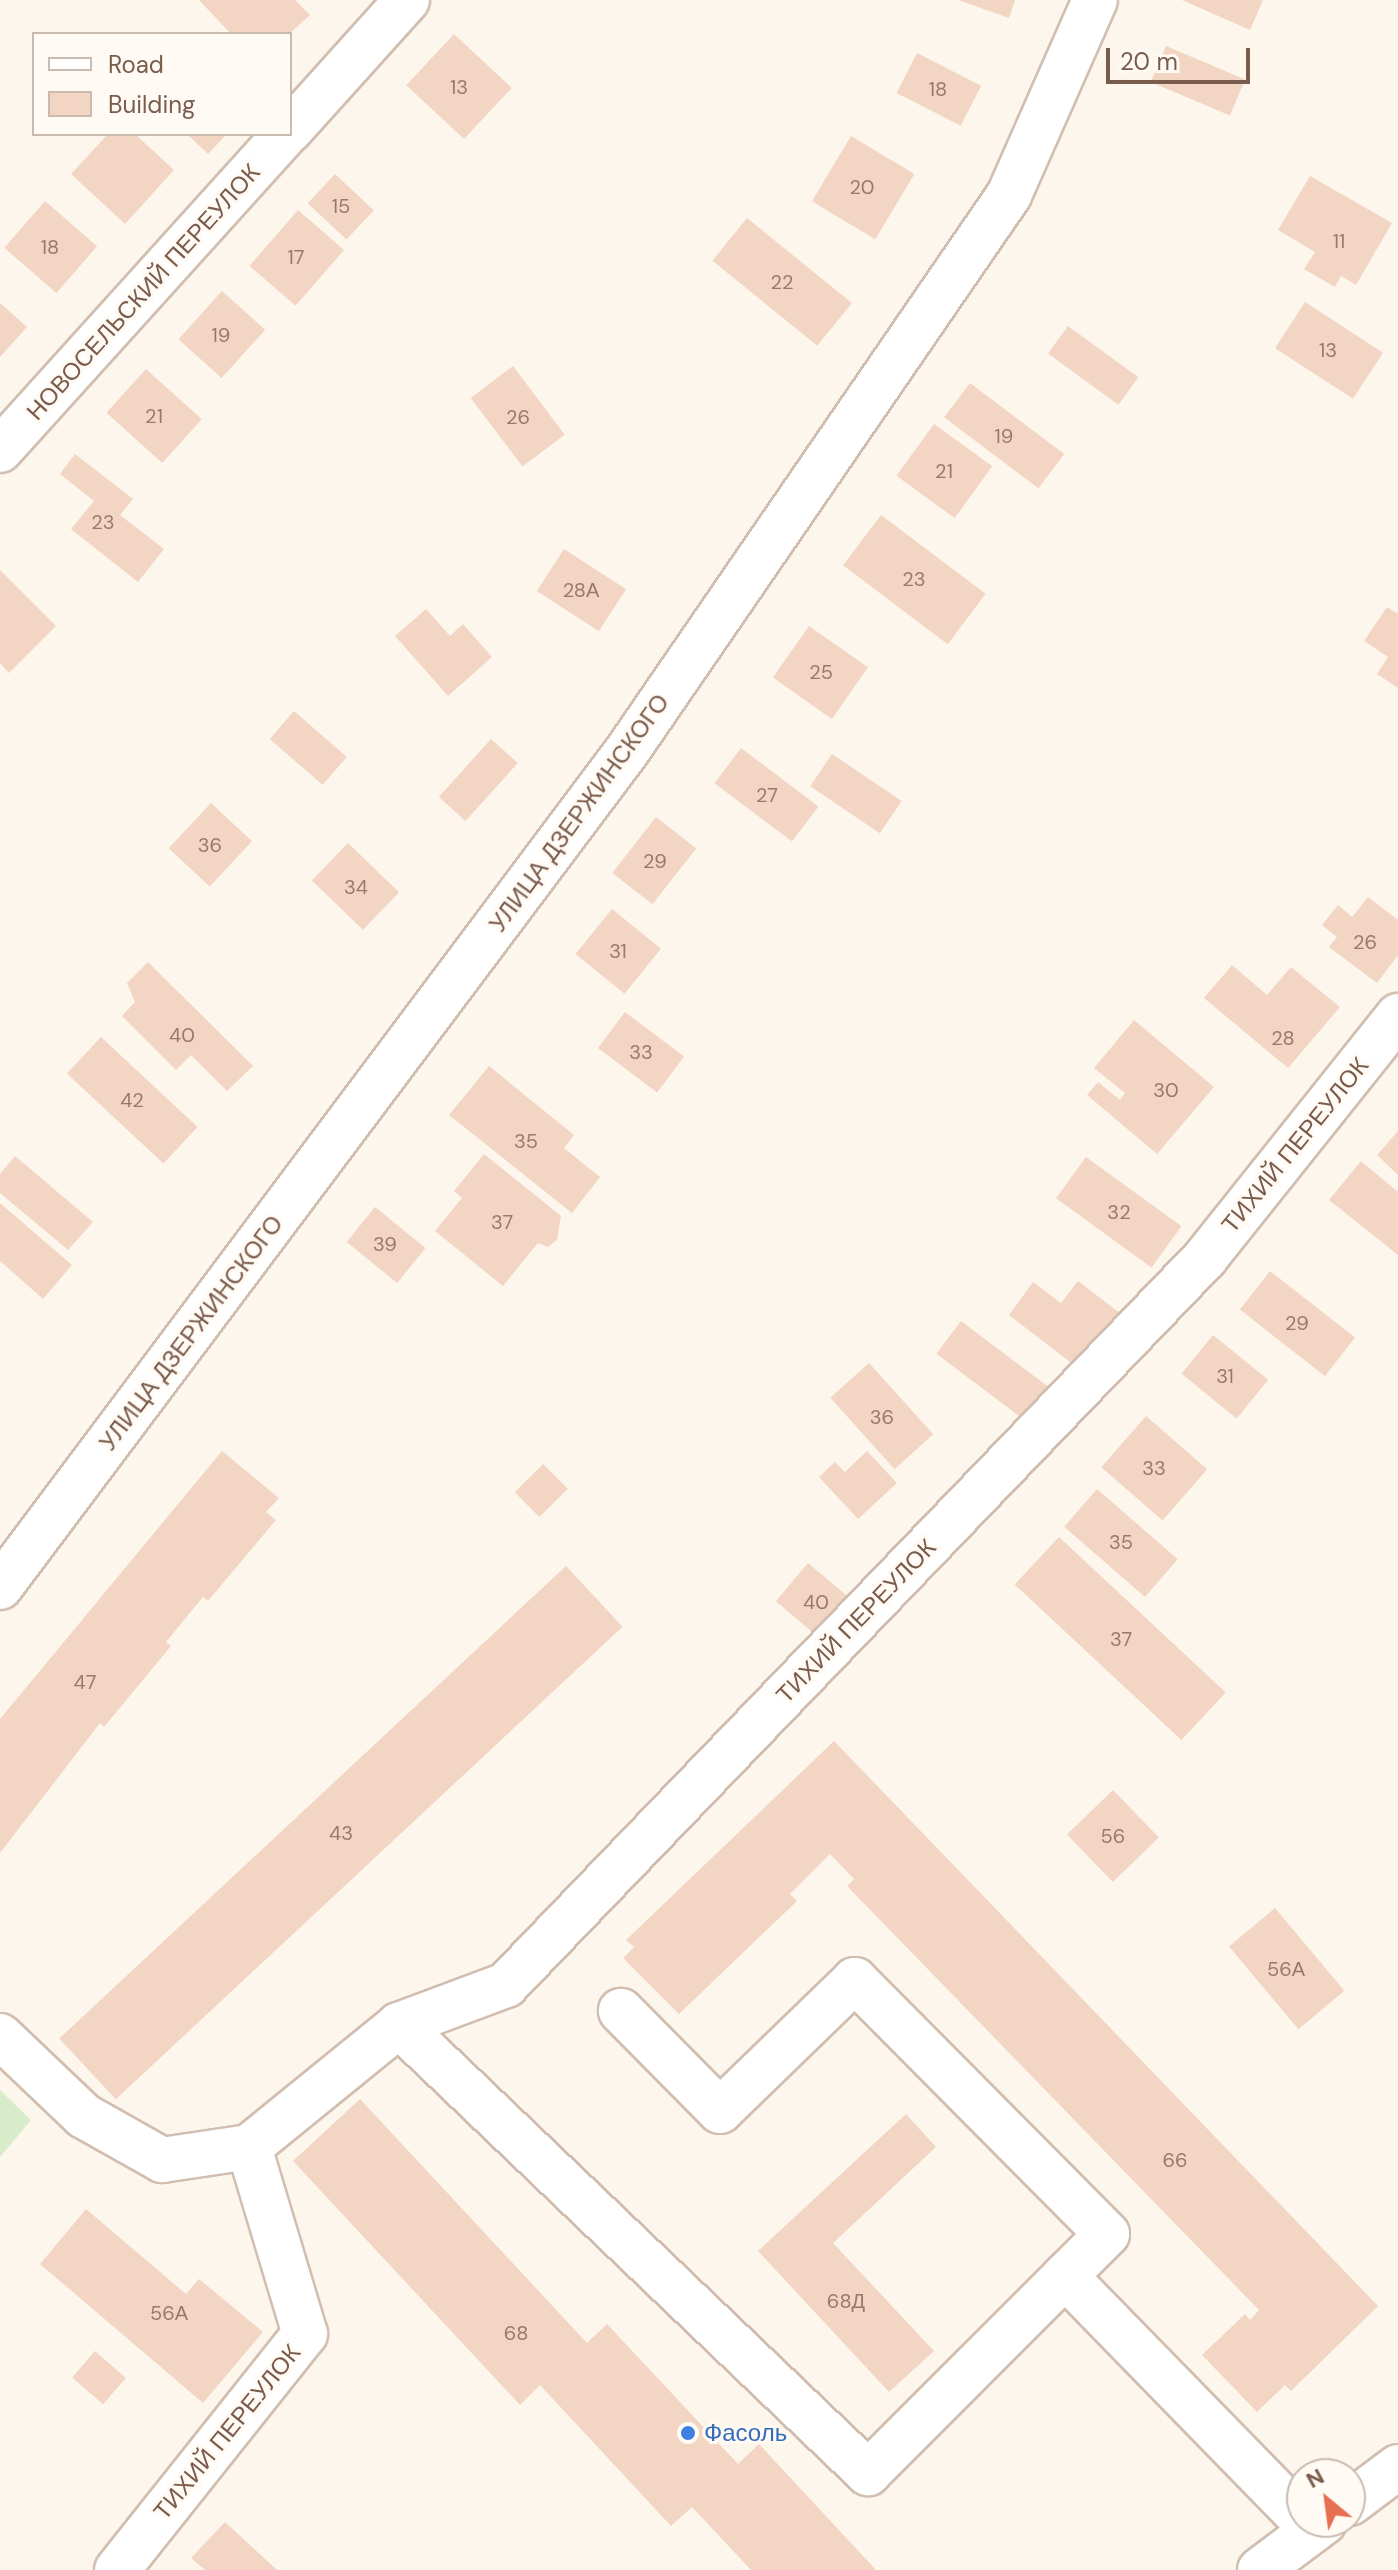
<!DOCTYPE html>
<html>
<head>
<meta charset="utf-8">
<style>
  body { margin:0 }
  #map { position:relative; width:1398px; height:2570px; overflow:hidden; background:#fdf6ec; font-family:"DM Sans",sans-serif }
  div>[style] { position:absolute }
  .green>* { inset:0; background:#d8ecc9 }
  .building>* { inset:0; background:#f3d5c3; transform-origin:0 0 }
  .roads { filter:drop-shadow(2px 0 #d1beb0) drop-shadow(-2px 0 #d1beb0) drop-shadow(0 2px #d1beb0) drop-shadow(0 -2px #d1beb0) }
  .minor>* { height:44px; margin:-22px; padding:0 22px; transform-origin:22px; border-radius:22px; background:#fff }
  .dots>* { width:22px; height:22px; translate:-50% -50%; box-sizing:border-box; border:4px solid #fffaf3; border-radius:50% }
  span { translate:-50% -50%; white-space:nowrap; text-align:center; line-height:1.15; -webkit-text-stroke:6px #fffaf3; paint-order:stroke }
  .number-label { font-size:20px; color:#987a6a }
  .number-label span { -webkit-text-stroke-width:0 }
  .street-label { font-size:24px; color:#7a5c4d }
  .shop-label { font-size:24px; color:#366cbe }
  .left { translate:0 -50%; text-align:left }
  .legend { position:absolute; left:32px; top:32px; width:260px; height:104px; box-sizing:border-box; background:#fffaf3; border:2px solid #cabbb1; margin:0; padding:10px 14px; list-style:none; font-size:24px; color:#7a5c4d }
  .legend li { display:flex; align-items:center; gap:16px; height:40px }
  .legend b { width:40px; border:2px solid #cabbb1 }
  .north { position:absolute; left:1286px; top:2458px; width:80px; height:80px; box-sizing:border-box; background:#fffaf3; border:2px solid #cabbb1; border-radius:50%; rotate:331deg; font-size:22px; font-weight:700; line-height:32px; text-align:center; color:#7a5c4d }
  .north::after { content:''; display:block; margin:auto; width:28px; height:36px; background:#e76f51; clip-path:polygon(50% 0,100% 100%,50% 72%,0 100%) }
  .scale { position:absolute; left:1106px; top:48px; width:144px; height:36px; box-sizing:border-box; border:4px solid #7a5c4d; border-top:0; padding-left:10px; font-size:24px; line-height:28px; white-space:nowrap; color:#7a5c4d; -webkit-text-stroke:6px #fffaf3; paint-order:stroke }
</style>
</head>
<body>
<div id="map">
  <div class="green">
    <div style="clip-path:polygon(0 2090px,31px 2120px,0 2157px)"></div>
  </div>
  <div class="building">
    <div style="clip-path:polygon(199px 0,295px 0,310px 15px,289px 34px,231px 34px)"></div>
    <div style="clip-path:polygon(958px 0,1015px 0,1009px 18px)"></div>
    <div style="clip-path:polygon(1182px 0,1263px 0,1250px 30px)"></div>
    <div style="left:454px;top:34px;width:79px;height:70px;rotate:43deg"></div>
    <div style="left:1166px;top:46px;width:86px;height:39px;rotate:23deg"></div>
    <div style="left:917px;top:53px;width:72px;height:45px;rotate:27deg"></div>
    <div style="clip-path:polygon(108px 134px,135px 134px,174px 170px,125px 224px,71px 174px)"></div>
    <div style="clip-path:polygon(187px 134px,223px 134px,225px 136px,208px 154px)"></div>
    <div style="left:851px;top:136px;width:74px;height:76px;rotate:31deg"></div>
    <div style="left:335px;top:174px;width:53px;height:40px;rotate:43deg"></div>
    <div style="clip-path:polygon(1310px 176px,1392px 223px,1356px 285px,1341px 276px,1335px 287px,1304px 269px,1315px 252px,1278px 230px)"></div>
    <div style="left:45px;top:201px;width:69px;height:62px;rotate:41deg"></div>
    <div style="left:298px;top:210px;width:61px;height:74px;rotate:41deg"></div>
    <div style="left:747px;top:218px;width:135px;height:55px;rotate:39deg"></div>
    <div style="left:222px;top:291px;width:58px;height:65px;rotate:42deg"></div>
    <div style="left:1305px;top:302px;width:93px;height:55px;rotate:33deg"></div>
    <div style="clip-path:polygon(0 303px,27px 327px,0 357px)"></div>
    <div style="left:1068px;top:326px;width:87px;height:34px;rotate:36deg"></div>
    <div style="left:513px;top:366px;width:86px;height:53px;rotate:53deg"></div>
    <div style="left:146px;top:369px;width:75px;height:59px;rotate:42deg"></div>
    <div style="left:970px;top:383px;width:118px;height:43px;rotate:37deg"></div>
    <div style="left:934px;top:424px;width:72px;height:64px;rotate:36deg"></div>
    <div style="clip-path:polygon(75px 454px,133px 499px,120px 515px,164px 549px,138px 582px,71px 529px,94px 501px,60px 474px)"></div>
    <div style="left:881px;top:515px;width:131px;height:63px;rotate:37deg"></div>
    <div style="left:564px;top:549px;width:74px;height:50px;rotate:33deg"></div>
    <div style="clip-path:polygon(0 570px,56px 626px,9px 673px,0 663px)"></div>
    <div style="clip-path:polygon(1387px 607px,1398px 614px,1398px 688px,1377px 674px,1388px 657px,1364px 641px)"></div>
    <div style="clip-path:polygon(426px 609px,450px 636px,463px 624px,492px 657px,448px 696px,395px 636px)"></div>
    <div style="left:809px;top:626px;width:72px;height:63px;rotate:35deg"></div>
    <div style="left:294px;top:711px;width:70px;height:37px;rotate:41deg"></div>
    <div style="left:491px;top:739px;width:36px;height:78px;rotate:42deg"></div>
    <div style="left:741px;top:748px;width:97px;height:44px;rotate:37deg"></div>
    <div style="left:832px;top:754px;width:84px;height:39px;rotate:34deg"></div>
    <div style="left:211px;top:803px;width:56px;height:62px;rotate:43deg"></div>
    <div style="left:656px;top:817px;width:51px;height:71px;rotate:38deg"></div>
    <div style="left:348px;top:843px;width:71px;height:52px;rotate:44deg"></div>
    <div style="clip-path:polygon(1368px 897px,1398px 920px,1398px 955px,1377px 983px,1329px 947px,1337px 937px,1322px 925px,1338px 905px,1352px 917px)"></div>
    <div style="left:612px;top:909px;width:63px;height:58px;rotate:39deg"></div>
    <div style="clip-path:polygon(148px 962px,253px 1066px,227px 1091px,191px 1055px,176px 1070px,122px 1016px,135px 1002px,127px 983px)"></div>
    <div style="clip-path:polygon(1232px 965px,1267px 995px,1291px 967px,1340px 1007px,1288px 1068px,1204px 998px)"></div>
    <div style="left:625px;top:1012px;width:74px;height:45px;rotate:37deg"></div>
    <div style="clip-path:polygon(1134px 1020px,1214px 1087px,1157px 1154px,1087px 1095px,1098px 1082px,1120px 1100px,1125px 1093px,1094px 1068px)"></div>
    <div style="left:101px;top:1037px;width:132px;height:50px;rotate:43deg"></div>
    <div style="clip-path:polygon(489px 1066px,574px 1135px,564px 1148px,600px 1177px,572px 1213px,449px 1115px)"></div>
    <div style="clip-path:polygon(1398px 1131px,1398px 1175px,1377px 1155px)"></div>
    <div style="clip-path:polygon(484px 1154px,561px 1216px,557px 1240px,548px 1247px,538px 1243px,503px 1286px,435px 1231px,462px 1198px,454px 1191px)"></div>
    <div style="clip-path:polygon(15px 1156px,93px 1222px,68px 1250px,0 1193px,0 1174px)"></div>
    <div style="left:1086px;top:1157px;width:118px;height:51px;rotate:36deg"></div>
    <div style="clip-path:polygon(1361px 1161px,1398px 1192px,1398px 1255px,1329px 1200px)"></div>
    <div style="clip-path:polygon(0 1203px,72px 1265px,43px 1299px,0 1261px)"></div>
    <div style="left:375px;top:1207px;width:65px;height:45px;rotate:39deg"></div>
    <div style="left:1270px;top:1271px;width:108px;height:49px;rotate:38deg"></div>
    <div style="clip-path:polygon(1078px 1281px,1125px 1317px,1083px 1372px,1009px 1315px,1033px 1282px,1061px 1303px)"></div>
    <div style="left:961px;top:1321px;width:109px;height:41px;rotate:37deg"></div>
    <div style="left:1213px;top:1335px;width:71px;height:50px;rotate:39deg"></div>
    <div style="left:869px;top:1363px;width:96px;height:52px;rotate:48deg"></div>
    <div style="left:1146px;top:1416px;width:81px;height:68px;rotate:41deg"></div>
    <div style="clip-path:polygon(222px 1451px,279px 1498px,266px 1512px,276px 1520px,208px 1601px,203px 1597px,166px 1642px,171px 1646px,104px 1727px,100px 1723px,0 1853px,0 1719px)"></div>
    <div style="clip-path:polygon(867px 1451px,897px 1483px,858px 1519px,819px 1477px,835px 1462px,845px 1472px)"></div>
    <div style="left:543px;top:1464px;width:35px;height:40px;rotate:45deg"></div>
    <div style="left:1097px;top:1489px;width:107px;height:50px;rotate:41deg"></div>
    <div style="left:1059px;top:1537px;width:228px;height:65px;rotate:43deg"></div>
    <div style="left:808px;top:1563px;width:61px;height:50px;rotate:40deg"></div>
    <div style="left:566px;top:1566px;width:83px;height:693px;rotate:47deg"></div>
    <div style="clip-path:polygon(834px 1741px,1378px 2306px,1291px 2391px,1285px 2385px,1257px 2412px,1202px 2355px,1245px 2314px,1250px 2320px,1259px 2310px,847px 1886px,854px 1879px,830px 1854px,790px 1894px,797px 1901px,679px 2014px,623px 1958px,634px 1947px,626px 1940px)"></div>
    <div style="left:1113px;top:1790px;width:66px;height:64px;rotate:46deg"></div>
    <div style="left:1275px;top:1908px;width:108px;height:60px;rotate:50deg"></div>
    <div style="clip-path:polygon(360px 2099px,587px 2343px,607px 2324px,738px 2464px,759px 2444px,876px 2570px,751px 2570px,692px 2507px,671px 2526px,540px 2385px,520px 2405px,293px 2161px)"></div>
    <div style="clip-path:polygon(906px 2114px,936px 2147px,833px 2243px,934px 2351px,889px 2392px,758px 2251px)"></div>
    <div style="clip-path:polygon(86px 2209px,186px 2294px,199px 2279px,263px 2332px,203px 2403px,40px 2264px)"></div>
    <div style="left:95px;top:2351px;width:41px;height:35px;rotate:41deg"></div>
    <div style="clip-path:polygon(225px 2522px,277px 2570px,205px 2570px,191px 2558px)"></div>
  </div>
  <div class="roads">
    <div class="minor">
      <div style="left:290px;top:130px;width:175px;rotate:-48deg"></div>
      <div style="left:0;top:450px;width:426px;rotate:-47.9deg"></div>
      <div style="left:0;top:1587px;width:1045px;rotate:-53.13deg"></div>
      <div style="left:627px;top:751px;width:675px;rotate:-55.51deg"></div>
      <div style="left:1009px;top:195px;width:213px;rotate:-66.2deg"></div>
      <div style="left:399px;top:2025px;width:649px;rotate:43.69deg"></div>
      <div style="left:868px;top:2473px;width:338px;rotate:-45deg"></div>
      <div style="left:1107px;top:2234px;width:358px;rotate:-134.8deg"></div>
      <div style="left:855px;top:1980px;width:188px;rotate:135.9deg"></div>
      <div style="left:720px;top:2111px;width:141px;rotate:-134.7deg"></div>
      <div style="left:0;top:2036px;width:116px;rotate:43.6deg"></div>
      <div style="left:84px;top:2116px;width:90px;rotate:29.4deg"></div>
      <div style="left:162px;top:2160px;width:88px;rotate:-8.5deg"></div>
      <div style="left:249px;top:2147px;width:193px;rotate:-39.1deg"></div>
      <div style="left:399px;top:2025px;width:114px;rotate:-20.5deg"></div>
      <div style="left:506px;top:1985px;width:1009px;rotate:-46.12deg"></div>
      <div style="left:1205px;top:1258px;width:310px;rotate:-51.4deg"></div>
      <div style="left:1065px;top:2276px;width:339px;rotate:45.7deg"></div>
      <div style="left:1350px;top:2503px;width:60px;rotate:-36.9deg"></div>
      <div style="left:117px;top:2570px;width:302px;rotate:-51.5deg"></div>
      <div style="left:305px;top:2334px;width:195px;rotate:-106.7deg"></div>
      <div style="left:1260px;top:2570px;width:80px;rotate:-36.9deg"></div>
    </div>
  </div>
  <div class="dots">
    <div style="left:688px;top:2433px;background:#3f7fe0"></div>
  </div>
  <div class="number-label">
    <span style="left:459px;top:87px">13</span>
    <span style="left:938px;top:89px">18</span>
    <span style="left:862px;top:187px">20</span>
    <span style="left:341px;top:206px">15</span>
    <span style="left:1339px;top:241px">11</span>
    <span style="left:50px;top:247px">18</span>
    <span style="left:296px;top:257px">17</span>
    <span style="left:782px;top:282px">22</span>
    <span style="left:221px;top:335px">19</span>
    <span style="left:1328px;top:350px">13</span>
    <span style="left:154px;top:416px">21</span>
    <span style="left:518px;top:417px">26</span>
    <span style="left:1004px;top:436px">19</span>
    <span style="left:944px;top:471px">21</span>
    <span style="left:103px;top:522px">23</span>
    <span style="left:914px;top:579px">23</span>
    <span style="left:581px;top:590px">28А</span>
    <span style="left:821px;top:672px">25</span>
    <span style="left:767px;top:795px">27</span>
    <span style="left:210px;top:845px">36</span>
    <span style="left:655px;top:861px">29</span>
    <span style="left:356px;top:887px">34</span>
    <span style="left:1365px;top:942px">26</span>
    <span style="left:618px;top:951px">31</span>
    <span style="left:182px;top:1035px">40</span>
    <span style="left:1283px;top:1038px">28</span>
    <span style="left:641px;top:1052px">33</span>
    <span style="left:1166px;top:1090px">30</span>
    <span style="left:132px;top:1100px">42</span>
    <span style="left:526px;top:1141px">35</span>
    <span style="left:1119px;top:1212px">32</span>
    <span style="left:502px;top:1222px">37</span>
    <span style="left:385px;top:1244px">39</span>
    <span style="left:1297px;top:1323px">29</span>
    <span style="left:1225px;top:1376px">31</span>
    <span style="left:882px;top:1417px">36</span>
    <span style="left:1154px;top:1468px">33</span>
    <span style="left:1121px;top:1542px">35</span>
    <span style="left:816px;top:1602px">40</span>
    <span style="left:1121px;top:1639px">37</span>
    <span style="left:85px;top:1682px">47</span>
    <span style="left:341px;top:1833px">43</span>
    <span style="left:1113px;top:1836px">56</span>
    <span style="left:1286px;top:1969px">56А</span>
    <span style="left:1175px;top:2160px">66</span>
    <span style="left:846px;top:2301px">68Д</span>
    <span style="left:169px;top:2313px">56А</span>
    <span style="left:516px;top:2333px">68</span>
  </div>
  <div class="street-label">
    <span style="left:143px;top:292px;rotate:-48deg">НОВОСЕЛЬСКИЙ ПЕРЕУЛОК</span>
    <span style="left:579px;top:813px;rotate:-54deg">УЛИЦА ДЗЕРЖИНСКОГО</span>
    <span style="left:1295px;top:1145px;rotate:-51deg">ТИХИЙ ПЕРЕУЛОК</span>
    <span style="left:191px;top:1333px;rotate:-53deg">УЛИЦА ДЗЕРЖИНСКОГО</span>
    <span style="left:856px;top:1621px;rotate:-46deg">ТИХИЙ ПЕРЕУЛОК</span>
    <span style="left:227px;top:2432px;rotate:-51deg">ТИХИЙ ПЕРЕУЛОК</span>
  </div>
  <div class="shop-label">
    <span class="left" style="left:704px;top:2433px">Фасоль</span>
  </div>
  <ul class="legend">
  <li><b style="height:10px;background:#fff"></b>Road</li>
  <li><b style="height:22px;background:#f3d5c3"></b>Building</li>
  </ul>
  <div class="north">N</div>
  <div class="scale">20 m</div>
</div>
</body>
</html>
